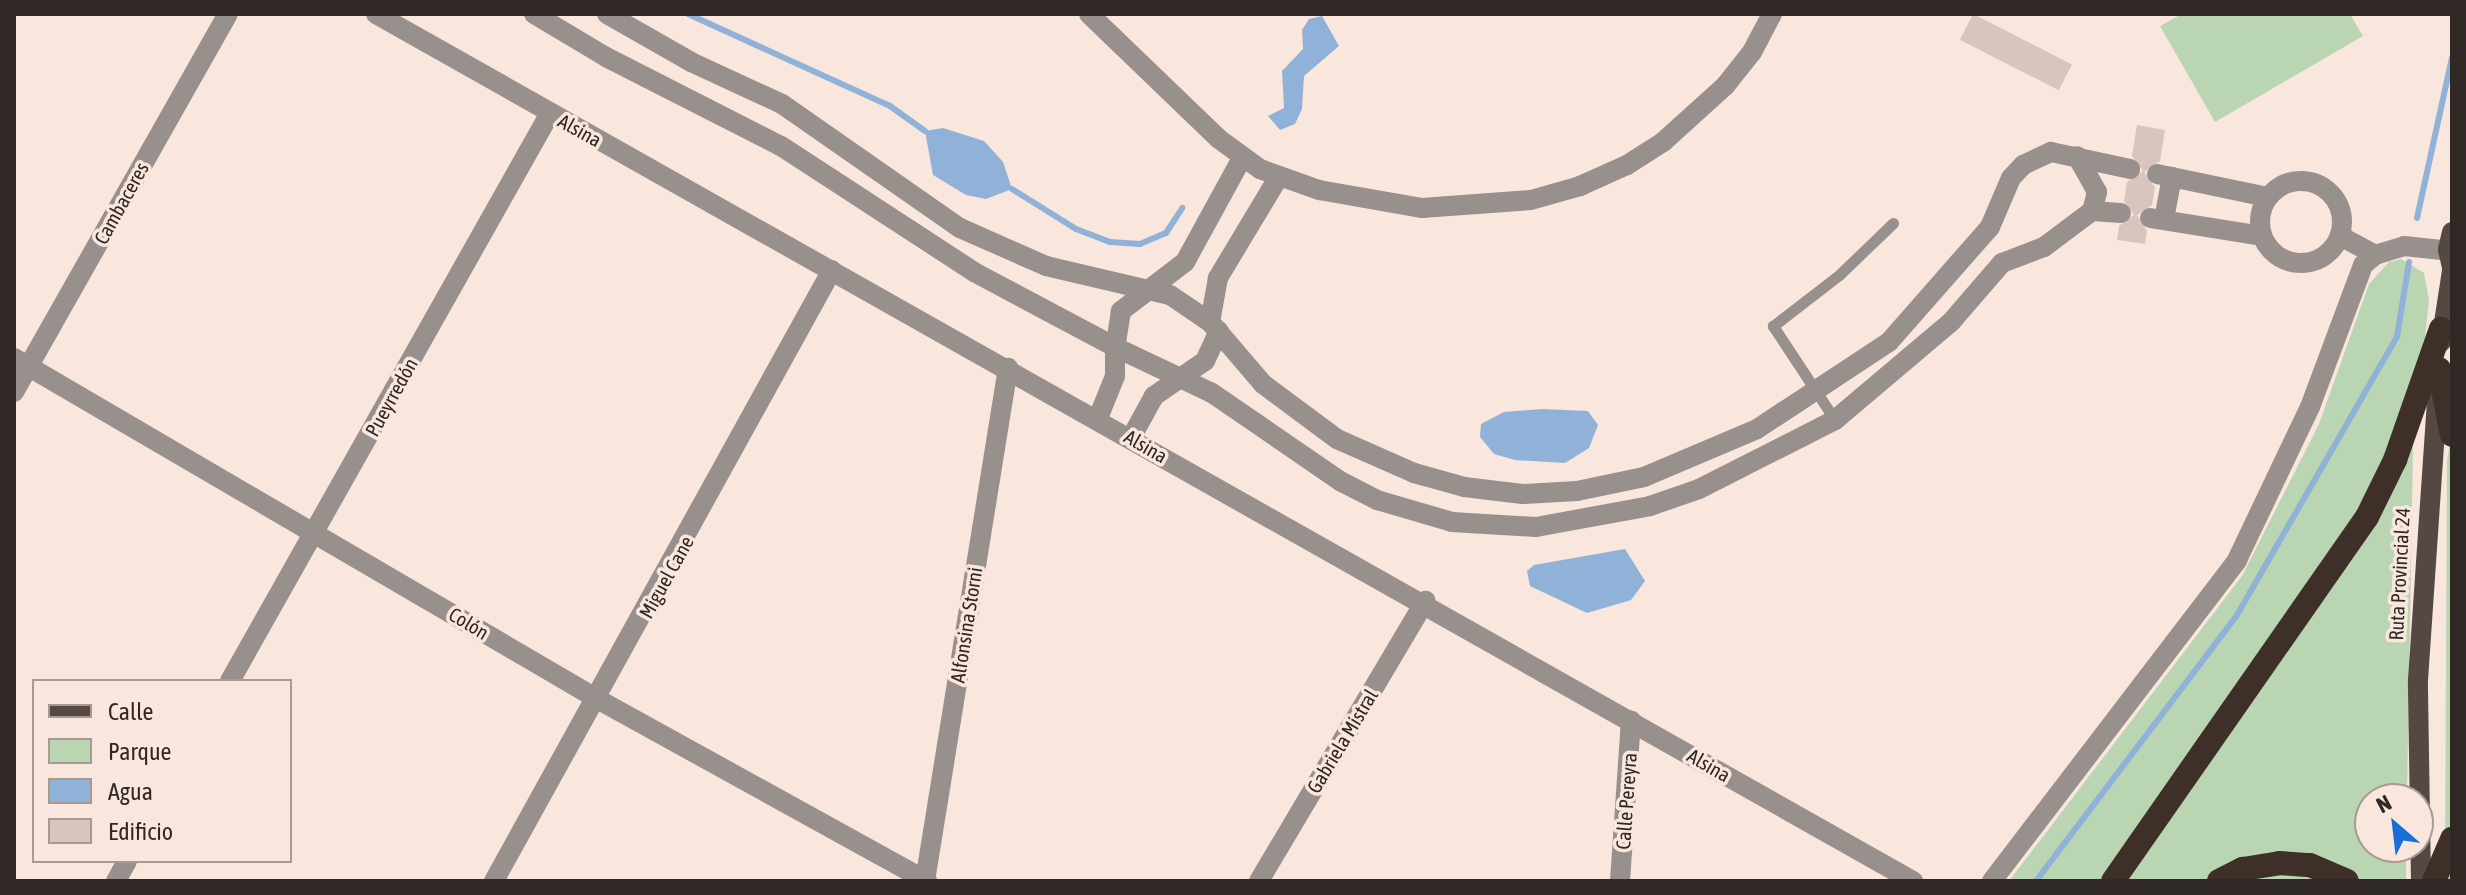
<!DOCTYPE html>
<html>
<head>
<meta charset="utf-8">
<style>
  body { margin:0 }
  #map { position:relative; width:2466px; height:895px; overflow:hidden; background:#f9e6dc; font-family:"Asap Condensed",sans-serif }
  div>[style] { position:absolute }
  .green>* { inset:0; background:#bad5b1 }
  .water>* { inset:0; background:#90b2d9 }
  .stream>* { height:6px; margin:-3px; padding:0 3px; transform-origin:3px; border-radius:3px; background:#90b2d9 }
  .building>* { inset:0; background:#d8c5be; transform-origin:0 0 }
  .service>* { height:11px; margin:-5.5px; padding:0 5.5px; transform-origin:5.5px; border-radius:5.5px; background:#98908d }
  .minor>* { height:20px; margin:-10px; padding:0 10px; transform-origin:10px; border-radius:10px; background:#98908d }
  .minor>.ring { margin:-10px; padding:0; box-sizing:content-box; background:none; border:20px solid #98908d; border-radius:50% }
  .tertiary>* { height:20px; margin:-10px; padding:0 10px; transform-origin:10px; border-radius:10px; background:#98908d }
  .primary>* { height:20px; margin:-10px; padding:0 10px; transform-origin:10px; border-radius:10px; background:#554842 }
  .motorway>* { height:24px; margin:-12px; padding:0 12px; transform-origin:12px; border-radius:12px; background:#3e2f29 }
  span { translate:-50% -50%; white-space:nowrap; text-align:center; line-height:1.15; -webkit-text-stroke:7px #f9e6dc; paint-order:stroke }
  .street-label { font-size:20px; color:#2f2825 }
  .frame { position:absolute; inset:0; border:16px solid #2f2825; pointer-events:none }
  .legend { position:absolute; left:32px; top:679px; width:260px; height:184px; box-sizing:border-box; background:#f9e6dc; border:2px solid #a89a93; margin:0; padding:10px 14px; list-style:none; font-size:24px; color:#2f2825 }
  .legend li { display:flex; align-items:center; gap:16px; height:40px }
  .legend b { width:40px; border:2px solid #a89a93 }
  .north { position:absolute; left:2354px; top:783px; width:80px; height:80px; box-sizing:border-box; background:#f9e6dc; border:2px solid #a89a93; border-radius:50%; rotate:332deg; font-size:22px; font-weight:700; line-height:32px; text-align:center; color:#2f2825 }
  .north::after { content:''; display:block; margin:auto; width:28px; height:36px; background:#1a6ed8; clip-path:polygon(50% 0,100% 100%,50% 72%,0 100%) }
</style>
</head>
<body>
<div id="map">
  <div class="green">
    <div style="clip-path:polygon(2182px 14px,2350px 14px,2363px 36px,2215px 122px,2160px 26px)"></div>
    <div style="clip-path:polygon(2401px 259px,2424px 273px,2429px 300px,2413px 447px,2407px 799px,2370px 799px,2370px 847px,2406px 847px,2406px 881px,2009px 881px,2242px 576px,2319px 424px,2369px 284px,2389px 262px)"></div>
    <div style="clip-path:polygon(2452px 427px,2452px 881px,2445px 881px,2447px 462px)"></div>
  </div>
  <div class="water">
    <div style="clip-path:polygon(1322px 16px,1339px 46px,1304px 76px,1302px 109px,1295px 124px,1280px 130px,1268px 116px,1284px 108px,1282px 71px,1303px 49px,1302px 30px,1309px 19px)"></div>
    <div style="clip-path:polygon(943px 128px,984px 141px,1003px 162px,1012px 189px,986px 199px,966px 195px,933px 175px,925px 131px)"></div>
    <div style="clip-path:polygon(1541px 409px,1588px 411px,1598px 425px,1589px 448px,1565px 463px,1515px 460px,1494px 454px,1480px 437px,1481px 424px,1504px 412px)"></div>
    <div style="clip-path:polygon(1625px 549px,1645px 581px,1631px 600px,1587px 613px,1530px 586px,1527px 571px,1534px 565px)"></div>
  </div>
  <div class="stream">
    <div style="left:688px;top:14px;width:222px;rotate:24.5deg"></div>
    <div style="left:890px;top:106px;width:43px;rotate:35.5deg"></div>
    <div style="left:1012px;top:189px;width:75px;rotate:32deg"></div>
    <div style="left:1076px;top:229px;width:36px;rotate:21deg"></div>
    <div style="left:1110px;top:242px;width:30px;rotate:4deg"></div>
    <div style="left:1140px;top:244px;width:28px;rotate:-23deg"></div>
    <div style="left:1166px;top:233px;width:30px;rotate:-57deg"></div>
    <div style="left:2417px;top:218px;width:164px;rotate:-77.7deg"></div>
    <div style="left:2036px;top:881px;width:333px;rotate:-52.9deg"></div>
    <div style="left:2237px;top:615px;width:321px;rotate:-60.1deg"></div>
    <div style="left:2397px;top:337px;width:76px;rotate:-80.9deg"></div>
  </div>
  <div class="building">
    <div style="left:1973px;top:14px;width:111px;height:29px;rotate:27deg"></div>
    <div style="clip-path:polygon(2137px 125px,2165px 130px,2160px 161px,2144px 172px,2155px 187px,2152px 205px,2137px 215px,2147px 231px,2145px 244px,2117px 240px,2119px 226px,2134px 215px,2124px 201px,2127px 182px,2143px 171px,2132px 156px)"></div>
  </div>
  <div class="service">
    <div style="left:1835px;top:420px;width:113px;rotate:-123.4deg"></div>
    <div style="left:1773px;top:326px;width:83px;rotate:-37.7deg"></div>
    <div style="left:1839px;top:275px;width:75px;rotate:-43.9deg"></div>
  </div>
  <div class="minor">
    <div style="left:376px;top:14px;width:1765px;rotate:29.43deg"></div>
    <div style="left:534px;top:14px;width:84px;rotate:30.8deg"></div>
    <div style="left:606px;top:57px;width:196px;rotate:27deg"></div>
    <div style="left:781px;top:146px;width:230px;rotate:33.1deg"></div>
    <div style="left:974px;top:272px;width:160px;rotate:28deg"></div>
    <div style="left:1115px;top:347px;width:29px;rotate:90deg"></div>
    <div style="left:1115px;top:376px;width:45px;rotate:112deg"></div>
    <div style="left:607px;top:14px;width:97px;rotate:29.7deg"></div>
    <div style="left:691px;top:62px;width:100px;rotate:24.8deg"></div>
    <div style="left:782px;top:104px;width:217px;rotate:34.9deg"></div>
    <div style="left:960px;top:228px;width:94px;rotate:23.8deg"></div>
    <div style="left:1046px;top:266px;width:127px;rotate:13.2deg"></div>
    <div style="left:1170px;top:295px;width:48px;rotate:34deg"></div>
    <div style="left:1089px;top:14px;width:180px;rotate:43.9deg"></div>
    <div style="left:1219px;top:139px;width:51px;rotate:36.2deg"></div>
    <div style="left:1260px;top:169px;width:63px;rotate:19.6deg"></div>
    <div style="left:1319px;top:190px;width:105px;rotate:9.9deg"></div>
    <div style="left:1422px;top:208px;width:109px;rotate:-4.2deg"></div>
    <div style="left:1531px;top:200px;width:51px;rotate:-15.9deg"></div>
    <div style="left:1580px;top:186px;width:51px;rotate:-24.1deg"></div>
    <div style="left:1627px;top:165px;width:43px;rotate:-32.6deg"></div>
    <div style="left:1663px;top:142px;width:84px;rotate:-42.1deg"></div>
    <div style="left:1725px;top:86px;width:43px;rotate:-51.5deg"></div>
    <div style="left:1752px;top:52px;width:43px;rotate:-62.2deg"></div>
    <div style="left:1242px;top:158px;width:119px;rotate:118.7deg"></div>
    <div style="left:1185px;top:262px;width:81px;rotate:142.6deg"></div>
    <div style="left:1121px;top:311px;width:36px;rotate:99deg"></div>
    <div style="left:1115px;top:347px;width:107px;rotate:25.4deg"></div>
    <div style="left:1212px;top:393px;width:155px;rotate:34.5deg"></div>
    <div style="left:1340px;top:481px;width:42px;rotate:27.2deg"></div>
    <div style="left:1377px;top:500px;width:78px;rotate:16.3deg"></div>
    <div style="left:1452px;top:522px;width:84px;rotate:3.4deg"></div>
    <div style="left:1536px;top:527px;width:116px;rotate:-10.4deg"></div>
    <div style="left:1650px;top:506px;width:52px;rotate:-19.1deg"></div>
    <div style="left:1699px;top:489px;width:153px;rotate:-26.9deg"></div>
    <div style="left:1835px;top:420px;width:152px;rotate:-40.2deg"></div>
    <div style="left:1951px;top:322px;width:78px;rotate:-49.2deg"></div>
    <div style="left:2002px;top:263px;width:45px;rotate:-20.9deg"></div>
    <div style="left:2044px;top:247px;width:60px;rotate:-36.9deg"></div>
    <div style="left:2092px;top:211px;width:20px;rotate:-75deg"></div>
    <div style="left:2097px;top:192px;width:41px;rotate:-119.1deg"></div>
    <div style="left:2157px;top:174px;width:112px;rotate:11.8deg"></div>
    <div style="left:1278px;top:178px;width:117px;rotate:121deg"></div>
    <div style="left:1218px;top:278px;width:45px;rotate:100.3deg"></div>
    <div style="left:1210px;top:322px;width:82px;rotate:49.5deg"></div>
    <div style="left:1263px;top:384px;width:92px;rotate:36.6deg"></div>
    <div style="left:1337px;top:439px;width:84px;rotate:23.8deg"></div>
    <div style="left:1414px;top:473px;width:52px;rotate:15.6deg"></div>
    <div style="left:1464px;top:487px;width:59px;rotate:6.8deg"></div>
    <div style="left:1523px;top:494px;width:54px;rotate:-3.2deg"></div>
    <div style="left:1577px;top:491px;width:68px;rotate:-11.8deg"></div>
    <div style="left:1644px;top:477px;width:123px;rotate:-23deg"></div>
    <div style="left:1757px;top:429px;width:158px;rotate:-33.4deg"></div>
    <div style="left:1889px;top:342px;width:153px;rotate:-48.7deg"></div>
    <div style="left:1990px;top:227px;width:53px;rotate:-66.8deg"></div>
    <div style="left:2011px;top:178px;width:18px;rotate:-47deg"></div>
    <div style="left:2023px;top:165px;width:31px;rotate:-25deg"></div>
    <div style="left:2051px;top:152px;width:81px;rotate:12.1deg"></div>
    <div class="ring" style="left:2260px;top:181px;width:62px;height:62px"></div>
    <div style="left:2092px;top:211px;width:29px;rotate:4deg"></div>
    <div style="left:2150px;top:218px;width:113px;rotate:9.1deg"></div>
    <div style="left:2164px;top:219px;width:43px;rotate:-79.2deg"></div>
    <div style="left:2340px;top:236px;width:40px;rotate:28deg"></div>
    <div style="left:14px;top:358px;width:678px;rotate:30.31deg"></div>
    <div style="left:599px;top:700px;width:375px;rotate:28.9deg"></div>
    <div style="left:14px;top:392px;width:434px;rotate:-60.5deg"></div>
    <div style="left:1131px;top:438px;width:48px;rotate:-61.3deg"></div>
    <div style="left:1154px;top:396px;width:62px;rotate:-34.5deg"></div>
    <div style="left:1205px;top:361px;width:33px;rotate:-65deg"></div>
    <div style="left:230px;top:681px;width:652px;rotate:-60.6deg"></div>
    <div style="left:116px;top:881px;width:23px;rotate:-61deg"></div>
    <div style="left:494px;top:881px;width:698px;rotate:-61.05deg"></div>
    <div style="left:925px;top:881px;width:520px;rotate:-80.81deg"></div>
    <div style="left:1259px;top:881px;width:326px;rotate:-59.3deg"></div>
    <div style="left:1620px;top:881px;width:161px;rotate:-86.1deg"></div>
  </div>
  <div class="tertiary">
    <div style="left:1992px;top:881px;width:404px;rotate:-52.6deg"></div>
    <div style="left:2237px;top:560px;width:170px;rotate:-64.5deg"></div>
    <div style="left:2310px;top:407px;width:152px;rotate:-69.5deg"></div>
    <div style="left:2363px;top:265px;width:16px;rotate:-40deg"></div>
    <div style="left:2375px;top:255px;width:30px;rotate:-17deg"></div>
    <div style="left:2404px;top:246px;width:48px;rotate:5.9deg"></div>
  </div>
  <div class="primary">
    <div style="left:2452px;top:232px;width:18px;rotate:103deg"></div>
    <div style="left:2448px;top:250px;width:18px;rotate:77deg"></div>
    <div style="left:2441px;top:342px;width:72px;rotate:-81.2deg"></div>
    <div style="left:2421px;top:881px;width:201px;rotate:-90.9deg"></div>
    <div style="left:2418px;top:680px;width:295px;rotate:-86.1deg"></div>
  </div>
  <div class="motorway">
    <div style="left:2439px;top:369px;width:67px;rotate:78.9deg"></div>
    <div style="left:2113px;top:881px;width:444px;rotate:-55.1deg"></div>
    <div style="left:2367px;top:517px;width:64px;rotate:-63.8deg"></div>
    <div style="left:2395px;top:460px;width:139px;rotate:-70.7deg"></div>
    <div style="left:2219px;top:881px;width:27px;rotate:-27deg"></div>
    <div style="left:2243px;top:869px;width:36px;rotate:-9deg"></div>
    <div style="left:2279px;top:863px;width:31px;rotate:4deg"></div>
    <div style="left:2310px;top:865px;width:40px;rotate:23.4deg"></div>
    <div style="left:2434px;top:881px;width:46px;rotate:-66.8deg"></div>
  </div>
  <div class="street-label">
    <span style="left:580px;top:130px;rotate:29deg">Alsina</span>
    <span style="left:121px;top:203px;rotate:-61deg">Cambaceres</span>
    <span style="left:391px;top:397px;rotate:-61deg">Pueyrredón</span>
    <span style="left:1146px;top:446px;rotate:30deg">Alsina</span>
    <span style="left:2399px;top:574px;rotate:-87deg">Ruta Provincial 24</span>
    <span style="left:666px;top:577px;rotate:-61deg">Miguel Cane</span>
    <span style="left:469px;top:623px;rotate:31deg">Colón</span>
    <span style="left:966px;top:625px;rotate:-81deg">Alfonsina Storni</span>
    <span style="left:1342px;top:741px;rotate:-59deg">Gabriela Mistral</span>
    <span style="left:1709px;top:765px;rotate:30deg">Alsina</span>
    <span style="left:1626px;top:801px;rotate:-86deg">Calle Pereyra</span>
  </div>
  <div class="frame"></div>
  <ul class="legend">
  <li><b style="height:10px;background:#554842"></b>Calle</li>
  <li><b style="height:22px;background:#bad5b1"></b>Parque</li>
  <li><b style="height:22px;background:#90b2d9"></b>Agua</li>
  <li><b style="height:22px;background:#d8c5be"></b>Edificio</li>
  </ul>
  <div class="north">N</div>
</div>
</body>
</html>
